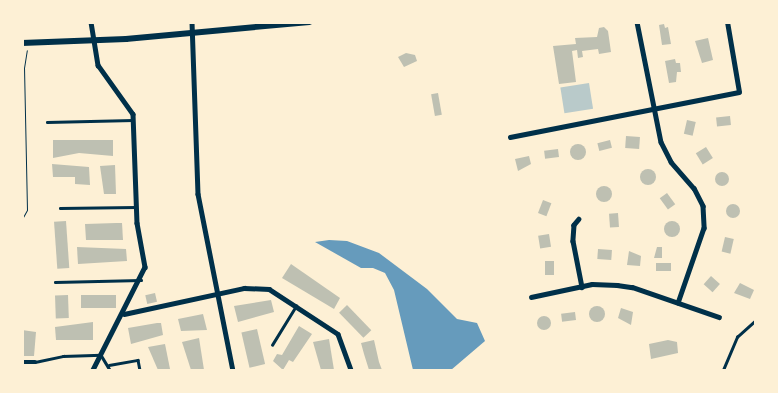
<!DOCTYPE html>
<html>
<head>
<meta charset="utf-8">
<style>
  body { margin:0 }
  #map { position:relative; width:778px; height:393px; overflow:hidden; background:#fdf0d5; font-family:"Open Sans",sans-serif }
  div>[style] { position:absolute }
  .green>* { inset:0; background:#b9caca; transform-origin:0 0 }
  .water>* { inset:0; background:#669bbc }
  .building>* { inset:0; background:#bec0b2; transform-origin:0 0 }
  .round { border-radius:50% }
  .path>* { height:1px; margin:-0.5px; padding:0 0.5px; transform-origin:0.5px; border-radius:0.5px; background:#003049 }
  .service>* { height:2.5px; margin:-1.25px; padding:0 1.25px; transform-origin:1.25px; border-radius:1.25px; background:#003049 }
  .minor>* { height:4.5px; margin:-2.25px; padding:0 2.25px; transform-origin:2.25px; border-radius:2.25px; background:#003049 }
  .tertiary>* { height:5.5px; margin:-2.75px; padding:0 2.75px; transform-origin:2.75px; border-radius:2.75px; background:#003049 }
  span { translate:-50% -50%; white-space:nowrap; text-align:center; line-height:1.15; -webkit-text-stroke:4px #fdf0d5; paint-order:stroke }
  .frame { position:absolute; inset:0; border:24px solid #fdf0d5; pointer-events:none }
</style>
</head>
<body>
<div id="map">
  <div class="green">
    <div style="left:589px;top:83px;width:26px;height:29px;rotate:81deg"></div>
  </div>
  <div class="water">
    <div style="clip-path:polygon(329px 240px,347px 241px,379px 253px,427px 289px,457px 319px,477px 323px,485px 341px,451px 370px,413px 370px,394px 290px,385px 273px,373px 268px,361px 268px,315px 242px)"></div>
  </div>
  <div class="building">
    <div style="clip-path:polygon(664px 24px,665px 28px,668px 27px,671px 44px,662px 45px,659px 25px)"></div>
    <div style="clip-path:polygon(604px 27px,608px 31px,611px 52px,599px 54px,598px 49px,582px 51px,583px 57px,578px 58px,577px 50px,572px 51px,576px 82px,559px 84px,553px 46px,576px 44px,575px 38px,597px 37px,599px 28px)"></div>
    <div style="clip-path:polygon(708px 38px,713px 60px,702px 63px,695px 41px)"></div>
    <div style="clip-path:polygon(406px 53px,415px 55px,417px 61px,404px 67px,398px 57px)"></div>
    <div style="clip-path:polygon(675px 59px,676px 63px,680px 63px,681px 72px,677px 72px,676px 82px,669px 83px,665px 61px)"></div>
    <div style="left:438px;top:93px;width:22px;height:7px;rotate:80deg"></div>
    <div style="left:730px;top:116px;width:9px;height:14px;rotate:84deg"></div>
    <div style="left:687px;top:120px;width:9px;height:14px;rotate:13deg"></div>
    <div style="left:626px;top:136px;width:14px;height:12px;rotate:4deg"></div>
    <div style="clip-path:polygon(53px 140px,113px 140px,113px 156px,79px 153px,53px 158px)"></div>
    <div style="left:610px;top:140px;width:8px;height:13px;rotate:76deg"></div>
    <div class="round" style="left:570px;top:144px;width:16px;height:16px"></div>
    <div style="left:706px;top:147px;width:13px;height:12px;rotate:58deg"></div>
    <div style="left:558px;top:149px;width:8px;height:14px;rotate:83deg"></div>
    <div style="clip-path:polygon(529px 156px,531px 164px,518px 171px,515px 159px)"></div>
    <div style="clip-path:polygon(52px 164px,89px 167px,90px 185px,75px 184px,75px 177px,53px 177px)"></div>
    <div style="clip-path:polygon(115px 165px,116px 194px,104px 194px,100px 166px)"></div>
    <div class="round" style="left:640px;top:169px;width:16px;height:16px"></div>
    <div class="round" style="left:715px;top:172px;width:14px;height:14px"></div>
    <div class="round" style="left:596px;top:186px;width:16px;height:16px"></div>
    <div style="left:667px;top:193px;width:14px;height:9px;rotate:54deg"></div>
    <div style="left:543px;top:200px;width:9px;height:14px;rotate:21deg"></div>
    <div class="round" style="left:726px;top:204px;width:14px;height:14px"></div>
    <div style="left:618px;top:213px;width:14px;height:9px;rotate:86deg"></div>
    <div style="left:66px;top:221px;width:47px;height:12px;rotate:86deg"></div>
    <div class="round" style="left:664px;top:221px;width:16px;height:16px"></div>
    <div style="clip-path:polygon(116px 223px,122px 223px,123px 240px,86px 240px,85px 224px)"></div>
    <div style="left:549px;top:234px;width:13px;height:11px;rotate:81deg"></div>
    <div style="left:725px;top:237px;width:9px;height:15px;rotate:13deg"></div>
    <div style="clip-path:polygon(77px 247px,126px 249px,127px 261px,78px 264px)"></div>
    <div style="clip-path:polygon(657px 247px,662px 247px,662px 258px,654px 258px)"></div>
    <div style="left:598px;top:249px;width:14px;height:10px;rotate:4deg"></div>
    <div style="clip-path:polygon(629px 251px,641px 256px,640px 266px,627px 265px)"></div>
    <div style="left:545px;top:261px;width:9px;height:14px"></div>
    <div style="left:656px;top:263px;width:15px;height:8px"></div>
    <div style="clip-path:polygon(291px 264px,340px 298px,334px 309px,282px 278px)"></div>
    <div style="left:711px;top:276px;width:12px;height:11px;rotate:42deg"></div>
    <div style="clip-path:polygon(740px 283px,754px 290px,750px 299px,734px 293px)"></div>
    <div style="left:155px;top:293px;width:9px;height:10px;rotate:77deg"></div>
    <div style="left:68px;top:295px;width:23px;height:13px;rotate:88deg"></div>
    <div style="left:116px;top:295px;width:13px;height:35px;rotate:90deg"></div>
    <div style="clip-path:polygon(271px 300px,274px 312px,238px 322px,234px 306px)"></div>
    <div style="left:347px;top:305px;width:35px;height:11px;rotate:46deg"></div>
    <div class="round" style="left:589px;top:306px;width:16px;height:16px"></div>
    <div style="clip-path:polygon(621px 308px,633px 312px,631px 325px,618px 318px)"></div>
    <div style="left:575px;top:312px;width:8px;height:14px;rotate:83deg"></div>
    <div style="clip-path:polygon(203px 314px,207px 330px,181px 331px,178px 319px)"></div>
    <div class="round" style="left:537px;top:316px;width:14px;height:14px"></div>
    <div style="clip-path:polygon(93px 322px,93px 340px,56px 340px,55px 327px)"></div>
    <div style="clip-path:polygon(157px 323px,161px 323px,163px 335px,131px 344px,128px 328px)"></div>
    <div style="clip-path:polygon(299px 326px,312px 334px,293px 362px,289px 360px,283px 370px,273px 361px,277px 354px,282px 355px)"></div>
    <div style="left:257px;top:329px;width:36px;height:16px;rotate:77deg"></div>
    <div style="clip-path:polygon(22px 330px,36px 332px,34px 356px,22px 356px)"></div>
    <div style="clip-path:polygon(199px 338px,204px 370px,191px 370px,182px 342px)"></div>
    <div style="clip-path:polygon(329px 339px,334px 370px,321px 370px,313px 342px)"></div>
    <div style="clip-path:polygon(374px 340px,379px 362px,382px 370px,369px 370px,364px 354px,361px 343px)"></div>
    <div style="clip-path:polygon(668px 340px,677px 342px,678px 353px,651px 359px,649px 344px)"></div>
    <div style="clip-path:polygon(165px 344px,170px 369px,158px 370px,148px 347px)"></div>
  </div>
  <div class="path">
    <div style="left:22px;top:219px;width:10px;rotate:-61deg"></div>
    <div style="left:27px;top:210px;width:142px;rotate:-91.2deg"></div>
    <div style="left:24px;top:68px;width:18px;rotate:-81deg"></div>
  </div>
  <div class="service">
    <div style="left:47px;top:122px;width:86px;rotate:-1.3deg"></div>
    <div style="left:60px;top:208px;width:76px;rotate:-0.8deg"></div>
    <div style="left:55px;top:282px;width:86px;rotate:-1.3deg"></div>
    <div style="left:272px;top:345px;width:46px;rotate:-58.4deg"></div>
    <div style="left:35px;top:362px;width:29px;rotate:-12deg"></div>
    <div style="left:63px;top:356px;width:38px;rotate:-2deg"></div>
    <div style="left:101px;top:355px;width:17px;rotate:59deg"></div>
    <div style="left:109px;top:365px;width:29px;rotate:-10deg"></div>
    <div style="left:138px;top:360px;width:10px;rotate:79deg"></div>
    <div style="left:307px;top:370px;width:2px"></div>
    <div style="left:723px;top:370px;width:36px;rotate:-67deg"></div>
    <div style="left:737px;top:337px;width:25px;rotate:-42deg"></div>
  </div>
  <div class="minor">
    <div style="left:91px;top:22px;width:44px;rotate:80.8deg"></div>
    <div style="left:98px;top:65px;width:60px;rotate:54.5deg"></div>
    <div style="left:133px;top:114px;width:109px;rotate:87.9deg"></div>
    <div style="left:137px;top:223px;width:45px;rotate:79.7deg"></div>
    <div style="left:145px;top:267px;width:115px;rotate:116.8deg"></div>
    <div style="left:192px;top:22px;width:172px;rotate:88deg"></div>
    <div style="left:198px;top:194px;width:179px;rotate:78.8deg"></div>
    <div style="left:637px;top:22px;width:122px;rotate:78.7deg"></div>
    <div style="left:661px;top:142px;width:22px;rotate:63deg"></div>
    <div style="left:671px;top:162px;width:35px;rotate:49deg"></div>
    <div style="left:694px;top:188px;width:20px;rotate:63deg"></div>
    <div style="left:703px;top:206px;width:22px;rotate:87deg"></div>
    <div style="left:704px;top:228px;width:79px;rotate:109.1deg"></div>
    <div style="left:510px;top:137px;width:233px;rotate:-11.1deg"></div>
    <div style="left:739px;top:92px;width:71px;rotate:-99.7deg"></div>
    <div style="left:579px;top:219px;width:8px;rotate:130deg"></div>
    <div style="left:574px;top:225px;width:16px;rotate:94deg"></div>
    <div style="left:573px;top:241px;width:47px;rotate:78.9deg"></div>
    <div style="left:531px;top:297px;width:62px;rotate:-12deg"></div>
    <div style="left:592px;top:284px;width:25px;rotate:2deg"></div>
    <div style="left:617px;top:285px;width:15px;rotate:8deg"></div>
    <div style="left:632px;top:287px;width:92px;rotate:19deg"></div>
    <div style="left:124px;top:314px;width:123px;rotate:-12.2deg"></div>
    <div style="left:244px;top:288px;width:25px;rotate:2deg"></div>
    <div style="left:269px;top:289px;width:82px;rotate:33.1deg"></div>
    <div style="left:338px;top:334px;width:38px;rotate:70deg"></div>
    <div style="left:22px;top:362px;width:13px"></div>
  </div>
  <div class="tertiary">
    <div style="left:22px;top:43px;width:104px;rotate:-2.2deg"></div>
    <div style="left:126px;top:39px;width:184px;rotate:-5.3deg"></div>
  </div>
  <div class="frame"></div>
</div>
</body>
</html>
